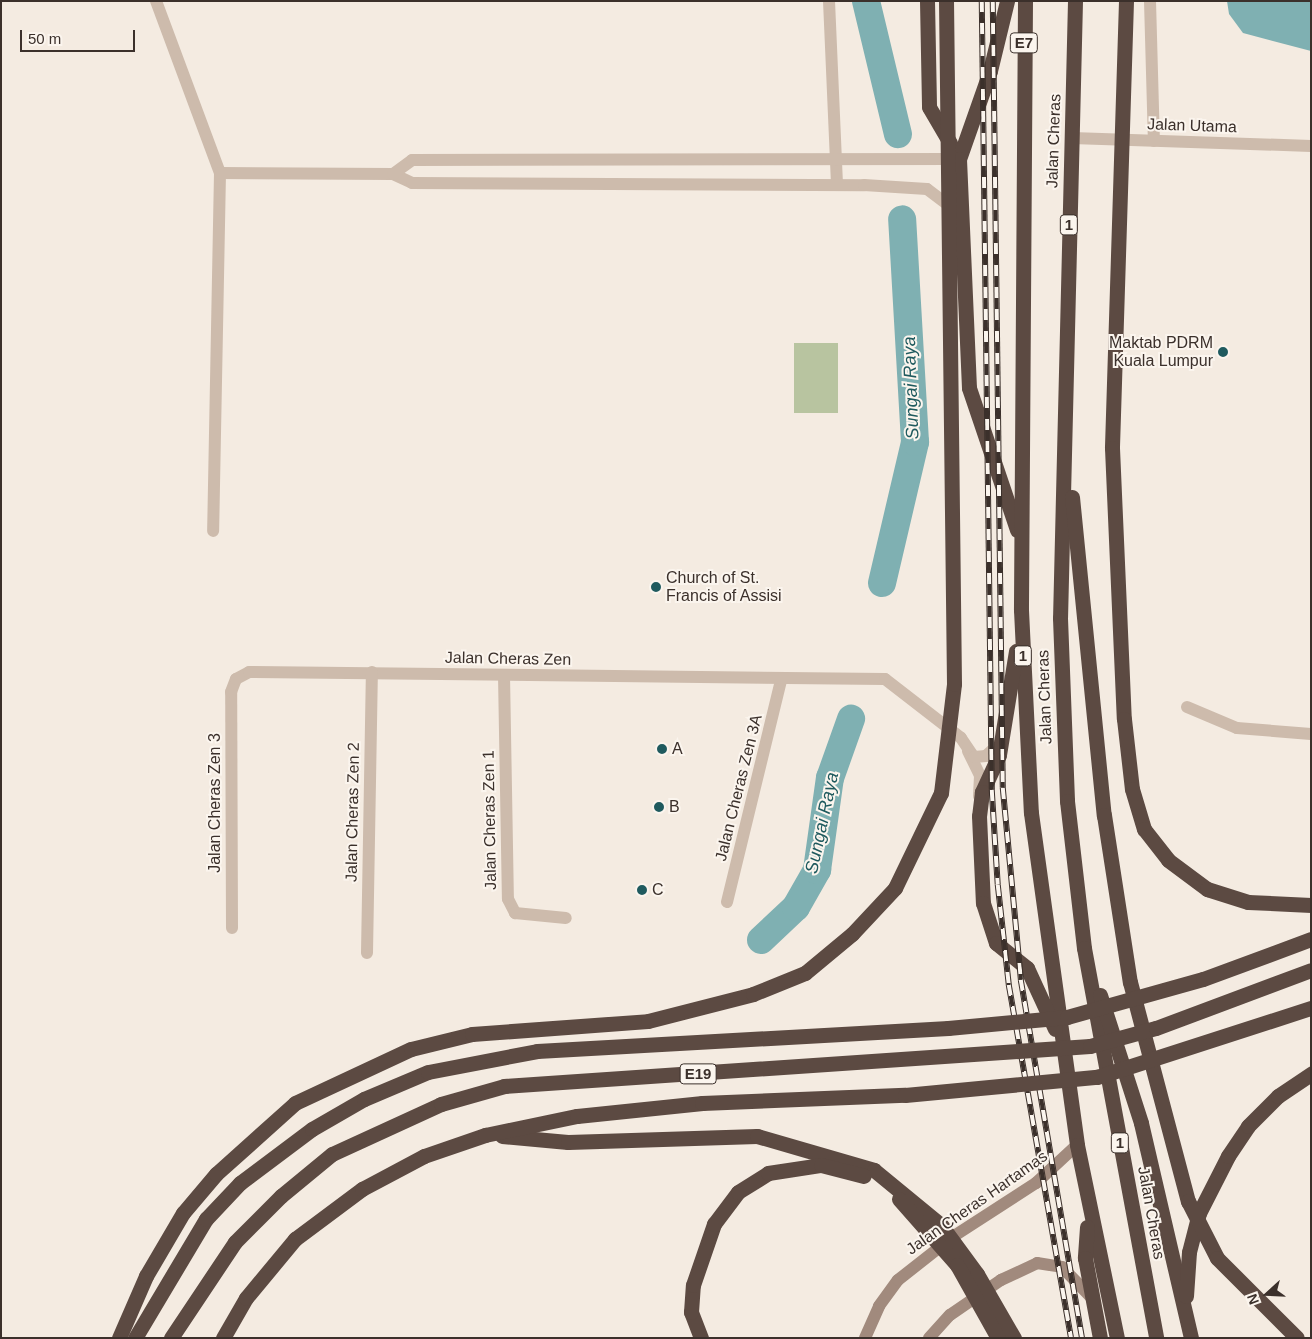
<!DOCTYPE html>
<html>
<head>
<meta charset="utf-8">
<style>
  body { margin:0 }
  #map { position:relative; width:1312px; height:1339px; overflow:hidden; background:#f4ebe1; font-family:Arial,sans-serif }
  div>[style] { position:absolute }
  .green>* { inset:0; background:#b8c4a0; transform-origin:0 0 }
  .water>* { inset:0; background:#7fb0b2 }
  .river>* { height:28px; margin:-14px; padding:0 14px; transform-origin:14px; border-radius:14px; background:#7fb0b2 }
  .street>* { height:12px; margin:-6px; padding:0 6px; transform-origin:6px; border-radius:6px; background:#cdbbac }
  .secondary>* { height:12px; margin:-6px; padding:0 6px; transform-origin:6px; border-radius:6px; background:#a18a7d }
  .highway>* { height:15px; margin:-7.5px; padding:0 7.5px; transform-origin:7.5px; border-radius:7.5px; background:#5c4a42 }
  .rail>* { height:5.5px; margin-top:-2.75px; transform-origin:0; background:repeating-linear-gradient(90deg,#fbf5ee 0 11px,#3b302b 0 22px); box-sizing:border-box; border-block:1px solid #3b302b }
  .highway-bridge>* { height:15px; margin:-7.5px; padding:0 7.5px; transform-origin:7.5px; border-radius:7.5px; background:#5c4a42 }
  .dots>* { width:14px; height:14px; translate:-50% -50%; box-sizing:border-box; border:2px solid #fbf5ee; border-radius:50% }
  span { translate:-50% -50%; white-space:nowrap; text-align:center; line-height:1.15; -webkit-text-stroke:4px #fbf5ee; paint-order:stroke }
  .shield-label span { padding:1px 4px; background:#fbf5ee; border:1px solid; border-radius:4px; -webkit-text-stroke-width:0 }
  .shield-label { font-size:15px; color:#3b302b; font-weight:700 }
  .street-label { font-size:16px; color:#3b302b }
  .poi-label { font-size:16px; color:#3b302b }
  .right { translate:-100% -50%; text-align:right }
  .left { translate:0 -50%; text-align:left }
  .water-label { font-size:18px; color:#1f5a5e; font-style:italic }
  .frame { position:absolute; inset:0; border:2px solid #3b302b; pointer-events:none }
  .north { position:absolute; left:1242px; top:1269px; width:50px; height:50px; -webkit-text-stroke:4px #fbf5ee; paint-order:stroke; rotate:250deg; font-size:14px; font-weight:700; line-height:20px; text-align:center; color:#3b302b }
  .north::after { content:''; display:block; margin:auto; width:18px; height:22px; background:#3b302b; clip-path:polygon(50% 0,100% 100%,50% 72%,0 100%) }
  .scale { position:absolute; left:20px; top:30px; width:115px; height:22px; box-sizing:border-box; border:2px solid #3b302b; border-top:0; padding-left:6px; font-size:15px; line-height:18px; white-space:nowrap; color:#3b302b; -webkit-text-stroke:4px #fbf5ee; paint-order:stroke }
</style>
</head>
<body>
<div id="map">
  <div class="green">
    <div style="left:794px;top:343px;width:44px;height:70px"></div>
  </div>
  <div class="water">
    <div style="clip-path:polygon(1227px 1px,1311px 1px,1311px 51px,1243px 33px,1229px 14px)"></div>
  </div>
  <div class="river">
    <div style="left:866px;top:1px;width:137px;rotate:76.5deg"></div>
    <div style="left:882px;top:583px;width:145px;rotate:-76.8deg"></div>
    <div style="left:915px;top:442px;width:223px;rotate:-93.3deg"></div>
    <div style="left:761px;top:940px;width:48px;rotate:-43.3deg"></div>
    <div style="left:796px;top:907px;width:43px;rotate:-60.4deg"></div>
    <div style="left:817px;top:870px;width:93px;rotate:-82deg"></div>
    <div style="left:830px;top:778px;width:63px;rotate:-70.4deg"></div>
  </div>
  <div class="street">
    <div style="left:156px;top:1px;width:184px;rotate:69.6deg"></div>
    <div style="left:220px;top:173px;width:358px;rotate:91.1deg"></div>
    <div style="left:829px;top:1px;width:184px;rotate:87.5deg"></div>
    <div style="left:1150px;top:1px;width:140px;rotate:88.4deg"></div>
    <div style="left:1072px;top:138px;width:239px;rotate:1.9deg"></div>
    <div style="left:220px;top:173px;width:173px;rotate:0.3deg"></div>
    <div style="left:393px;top:174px;width:21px;rotate:25deg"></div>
    <div style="left:412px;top:183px;width:452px;rotate:0.3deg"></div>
    <div style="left:864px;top:185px;width:63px;rotate:3.6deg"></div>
    <div style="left:927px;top:189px;width:34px;rotate:37deg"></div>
    <div style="left:393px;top:174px;width:24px;rotate:-36deg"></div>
    <div style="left:412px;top:160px;width:544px;rotate:-0.11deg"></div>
    <div style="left:504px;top:675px;width:224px;rotate:89deg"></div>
    <div style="left:508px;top:899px;width:16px;rotate:63deg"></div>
    <div style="left:515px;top:913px;width:51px;rotate:5.6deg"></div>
    <div style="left:1187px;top:707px;width:54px;rotate:22.8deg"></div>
    <div style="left:1237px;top:728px;width:74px;rotate:4.6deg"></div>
    <div style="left:968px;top:751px;width:28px;rotate:64deg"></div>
    <div style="left:980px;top:776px;width:20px;rotate:93deg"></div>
    <div style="left:727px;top:902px;width:228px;rotate:-76.3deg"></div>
    <div style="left:232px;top:928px;width:236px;rotate:-90.2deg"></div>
    <div style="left:231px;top:692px;width:14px;rotate:-69deg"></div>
    <div style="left:236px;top:679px;width:15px;rotate:-28deg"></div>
    <div style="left:249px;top:672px;width:636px;rotate:0.63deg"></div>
    <div style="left:885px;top:679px;width:96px;rotate:37.8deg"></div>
    <div style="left:961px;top:738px;width:23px;rotate:56deg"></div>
    <div style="left:974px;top:757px;width:12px;rotate:-5deg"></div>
    <div style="left:986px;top:756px;width:23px;rotate:-43deg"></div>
    <div style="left:367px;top:953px;width:281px;rotate:-89deg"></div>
  </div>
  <div class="secondary">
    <div style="left:865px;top:1338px;width:35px;rotate:-66deg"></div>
    <div style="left:879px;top:1306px;width:32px;rotate:-54deg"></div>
    <div style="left:898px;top:1280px;width:71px;rotate:-38.2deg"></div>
    <div style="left:954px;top:1236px;width:98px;rotate:-32.9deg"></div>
    <div style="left:1036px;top:1183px;width:56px;rotate:-42.8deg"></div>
    <div style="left:929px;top:1338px;width:31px;rotate:-48deg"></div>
    <div style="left:950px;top:1315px;width:62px;rotate:-34.5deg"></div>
    <div style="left:1001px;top:1280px;width:40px;rotate:-25deg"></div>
    <div style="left:1037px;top:1263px;width:25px;rotate:9deg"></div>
    <div style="left:1062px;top:1267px;width:42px;rotate:46deg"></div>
  </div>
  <div class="highway">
    <div style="left:927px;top:1px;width:106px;rotate:88.9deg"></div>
    <div style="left:929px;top:107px;width:42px;rotate:59.7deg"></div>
    <div style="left:1007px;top:1px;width:72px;rotate:103.7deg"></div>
    <div style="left:990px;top:71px;width:93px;rotate:109.4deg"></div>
    <div style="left:959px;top:159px;width:229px;rotate:87.5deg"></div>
    <div style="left:969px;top:388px;width:150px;rotate:71.3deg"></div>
    <div style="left:1025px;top:1px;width:609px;rotate:90.38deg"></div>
    <div style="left:1021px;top:610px;width:203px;rotate:87.2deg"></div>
    <div style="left:1031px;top:813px;width:335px;rotate:82.1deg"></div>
    <div style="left:1077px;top:1145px;width:197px;rotate:78.3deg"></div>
    <div style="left:1075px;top:1px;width:617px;rotate:91.39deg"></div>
    <div style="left:1060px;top:618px;width:183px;rotate:87.8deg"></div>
    <div style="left:1067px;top:801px;width:148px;rotate:83.4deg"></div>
    <div style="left:1084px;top:948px;width:397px;rotate:79.5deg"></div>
    <div style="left:1072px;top:497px;width:320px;rotate:84.3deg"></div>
    <div style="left:1016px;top:651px;width:105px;rotate:99.3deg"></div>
    <div style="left:999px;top:755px;width:41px;rotate:114.7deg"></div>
    <div style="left:982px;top:792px;width:24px;rotate:97deg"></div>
    <div style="left:979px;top:816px;width:87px;rotate:87.4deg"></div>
    <div style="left:983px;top:903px;width:42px;rotate:72deg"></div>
    <div style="left:996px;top:943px;width:40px;rotate:39deg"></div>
    <div style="left:1027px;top:968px;width:67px;rotate:65.3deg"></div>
    <div style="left:1100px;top:995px;width:134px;rotate:72.2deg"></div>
    <div style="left:1141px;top:1123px;width:221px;rotate:76.9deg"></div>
    <div style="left:1087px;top:1227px;width:31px;rotate:94deg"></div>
    <div style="left:1085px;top:1258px;width:81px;rotate:79.4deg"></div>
    <div style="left:1186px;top:1296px;width:44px;rotate:-86.1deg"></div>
    <div style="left:1189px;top:1252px;width:40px;rotate:-75.6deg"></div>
    <div style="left:1199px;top:1213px;width:64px;rotate:-63deg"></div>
    <div style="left:1228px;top:1156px;width:36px;rotate:-56deg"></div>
    <div style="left:1248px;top:1126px;width:42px;rotate:-45deg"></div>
    <div style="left:1278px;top:1096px;width:40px;rotate:-34deg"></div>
  </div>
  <div class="rail">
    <div style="left:982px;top:1px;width:789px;rotate:89.27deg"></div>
    <div style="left:992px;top:790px;width:95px;rotate:86.4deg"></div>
    <div style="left:998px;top:885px;width:101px;rotate:83.7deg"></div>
    <div style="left:1009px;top:985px;width:358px;rotate:80deg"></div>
    <div style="left:993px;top:1px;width:787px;rotate:89.27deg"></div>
    <div style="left:1003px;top:788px;width:193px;rotate:84.6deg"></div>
    <div style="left:1021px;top:980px;width:363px;rotate:80.3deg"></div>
  </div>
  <div class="highway-bridge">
    <div style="left:1126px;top:1px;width:447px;rotate:91.8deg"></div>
    <div style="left:1112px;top:448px;width:271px;rotate:87.5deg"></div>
    <div style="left:1124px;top:719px;width:70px;rotate:83.5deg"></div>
    <div style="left:1132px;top:789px;width:42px;rotate:73.3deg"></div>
    <div style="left:1144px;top:829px;width:39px;rotate:52deg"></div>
    <div style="left:1168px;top:860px;width:49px;rotate:36.6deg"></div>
    <div style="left:1207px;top:889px;width:43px;rotate:17.6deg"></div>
    <div style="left:1248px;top:902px;width:63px;rotate:2.7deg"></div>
    <div style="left:1104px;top:815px;width:169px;rotate:81.2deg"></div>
    <div style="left:1130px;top:982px;width:227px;rotate:75.2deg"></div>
    <div style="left:1188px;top:1201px;width:64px;rotate:63deg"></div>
    <div style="left:1217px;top:1258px;width:113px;rotate:45deg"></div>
    <div style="left:502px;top:1136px;width:66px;rotate:5.2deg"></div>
    <div style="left:568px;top:1142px;width:189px;rotate:-1.8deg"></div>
    <div style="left:757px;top:1136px;width:122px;rotate:16.2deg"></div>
    <div style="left:874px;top:1170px;width:87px;rotate:39.4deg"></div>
    <div style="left:941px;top:1225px;width:61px;rotate:53.7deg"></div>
    <div style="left:977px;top:1274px;width:74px;rotate:60deg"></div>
    <div style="left:899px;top:1199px;width:88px;rotate:48.7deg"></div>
    <div style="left:957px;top:1265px;width:84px;rotate:60.7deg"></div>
    <div style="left:119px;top:1338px;width:68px;rotate:-66.5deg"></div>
    <div style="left:146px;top:1276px;width:73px;rotate:-59.6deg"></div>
    <div style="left:183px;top:1213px;width:51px;rotate:-49.8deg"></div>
    <div style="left:216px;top:1174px;width:106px;rotate:-41.9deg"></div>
    <div style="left:295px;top:1103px;width:128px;rotate:-25deg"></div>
    <div style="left:411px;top:1049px;width:63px;rotate:-13.8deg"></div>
    <div style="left:472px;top:1034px;width:176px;rotate:-4.2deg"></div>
    <div style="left:648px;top:1021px;width:108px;rotate:-14.4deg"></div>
    <div style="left:753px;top:994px;width:56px;rotate:-22deg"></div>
    <div style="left:805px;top:973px;width:61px;rotate:-39.7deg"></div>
    <div style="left:852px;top:934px;width:63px;rotate:-46.9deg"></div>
    <div style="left:895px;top:888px;width:106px;rotate:-64.2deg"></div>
    <div style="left:941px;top:793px;width:110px;rotate:-83.2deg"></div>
    <div style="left:954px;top:684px;width:683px;rotate:-90.67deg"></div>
    <div style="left:135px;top:1338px;width:139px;rotate:-59.2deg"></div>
    <div style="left:206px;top:1219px;width:50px;rotate:-46.6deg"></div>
    <div style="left:240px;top:1183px;width:90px;rotate:-36.9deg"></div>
    <div style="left:312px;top:1129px;width:60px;rotate:-30deg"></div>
    <div style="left:364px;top:1099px;width:69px;rotate:-22.9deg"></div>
    <div style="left:428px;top:1072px;width:111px;rotate:-10.9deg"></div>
    <div style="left:537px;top:1051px;width:412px;rotate:-3.2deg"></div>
    <div style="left:948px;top:1028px;width:120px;rotate:-5.3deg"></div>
    <div style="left:1067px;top:1017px;width:141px;rotate:-15.6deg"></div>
    <div style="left:1203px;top:979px;width:115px;rotate:-20.3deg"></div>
    <div style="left:171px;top:1338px;width:115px;rotate:-56.3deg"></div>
    <div style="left:235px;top:1242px;width:65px;rotate:-45deg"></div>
    <div style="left:281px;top:1196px;width:66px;rotate:-39.5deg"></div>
    <div style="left:332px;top:1154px;width:120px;rotate:-24.6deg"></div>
    <div style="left:441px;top:1104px;width:66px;rotate:-15.9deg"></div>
    <div style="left:504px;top:1086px;width:587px;rotate:-3.9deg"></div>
    <div style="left:1090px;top:1046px;width:68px;rotate:-15.3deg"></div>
    <div style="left:1156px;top:1028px;width:165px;rotate:-20.5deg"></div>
    <div style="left:223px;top:1338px;width:46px;rotate:-60.1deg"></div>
    <div style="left:246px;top:1298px;width:77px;rotate:-50.3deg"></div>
    <div style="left:295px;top:1239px;width:84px;rotate:-36.7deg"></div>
    <div style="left:362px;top:1189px;width:70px;rotate:-28deg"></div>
    <div style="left:424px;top:1156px;width:65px;rotate:-19deg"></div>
    <div style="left:485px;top:1135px;width:94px;rotate:-11.7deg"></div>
    <div style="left:577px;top:1116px;width:126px;rotate:-5.9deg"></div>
    <div style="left:702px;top:1103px;width:203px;rotate:-2.3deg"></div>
    <div style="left:905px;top:1095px;width:193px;rotate:-5.4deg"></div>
    <div style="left:1097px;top:1077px;width:225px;rotate:-17.9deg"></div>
    <div style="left:701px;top:1338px;width:28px;rotate:-111deg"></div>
    <div style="left:691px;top:1312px;width:27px;rotate:-86deg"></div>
    <div style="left:693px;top:1285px;width:65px;rotate:-71deg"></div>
    <div style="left:714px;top:1224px;width:40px;rotate:-53deg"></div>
    <div style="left:738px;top:1192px;width:36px;rotate:-32deg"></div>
    <div style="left:768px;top:1173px;width:54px;rotate:-8.6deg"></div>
    <div style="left:821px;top:1165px;width:44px;rotate:14.3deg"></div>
  </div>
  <div class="dots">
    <div style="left:1223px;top:352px;background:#1f5a5e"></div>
    <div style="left:656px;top:587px;background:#1f5a5e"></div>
    <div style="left:662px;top:749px;background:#1f5a5e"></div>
    <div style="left:659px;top:807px;background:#1f5a5e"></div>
    <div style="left:642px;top:890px;background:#1f5a5e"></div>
  </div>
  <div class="shield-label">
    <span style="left:1024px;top:43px">E7</span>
    <span style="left:1069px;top:225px">1</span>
    <span style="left:1023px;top:656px">1</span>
    <span style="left:698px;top:1074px">E19</span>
    <span style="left:1120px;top:1143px">1</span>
  </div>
  <div class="street-label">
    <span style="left:1192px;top:126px;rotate:2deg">Jalan Utama</span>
    <span style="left:1054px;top:141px;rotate:-88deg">Jalan Cheras</span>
    <span style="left:508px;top:659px;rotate:1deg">Jalan Cheras Zen</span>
    <span style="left:1045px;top:697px;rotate:-92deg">Jalan Cheras</span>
    <span style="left:739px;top:788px;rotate:-76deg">Jalan Cheras Zen 3A</span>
    <span style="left:215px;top:803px;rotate:-90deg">Jalan Cheras Zen 3</span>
    <span style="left:353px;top:812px;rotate:-89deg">Jalan Cheras Zen 2</span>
    <span style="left:490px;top:820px;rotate:-91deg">Jalan Cheras Zen 1</span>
    <span style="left:977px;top:1203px;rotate:-35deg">Jalan Cheras Hartamas</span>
    <span style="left:1151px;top:1213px;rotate:80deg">Jalan Cheras</span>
  </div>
  <div class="poi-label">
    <span class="right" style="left:1213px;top:352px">Maktab PDRM<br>Kuala Lumpur</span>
    <span class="left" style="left:666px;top:587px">Church of St.<br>Francis of Assisi</span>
    <span class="left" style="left:672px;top:749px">A</span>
    <span class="left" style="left:669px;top:807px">B</span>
    <span class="left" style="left:652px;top:890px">C</span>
  </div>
  <div class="water-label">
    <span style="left:911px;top:388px;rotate:-92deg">Sungai Raya</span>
    <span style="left:822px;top:823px;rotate:-78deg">Sungai Raya</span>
  </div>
  <div class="frame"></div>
  <div class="north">N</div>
  <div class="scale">50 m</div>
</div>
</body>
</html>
